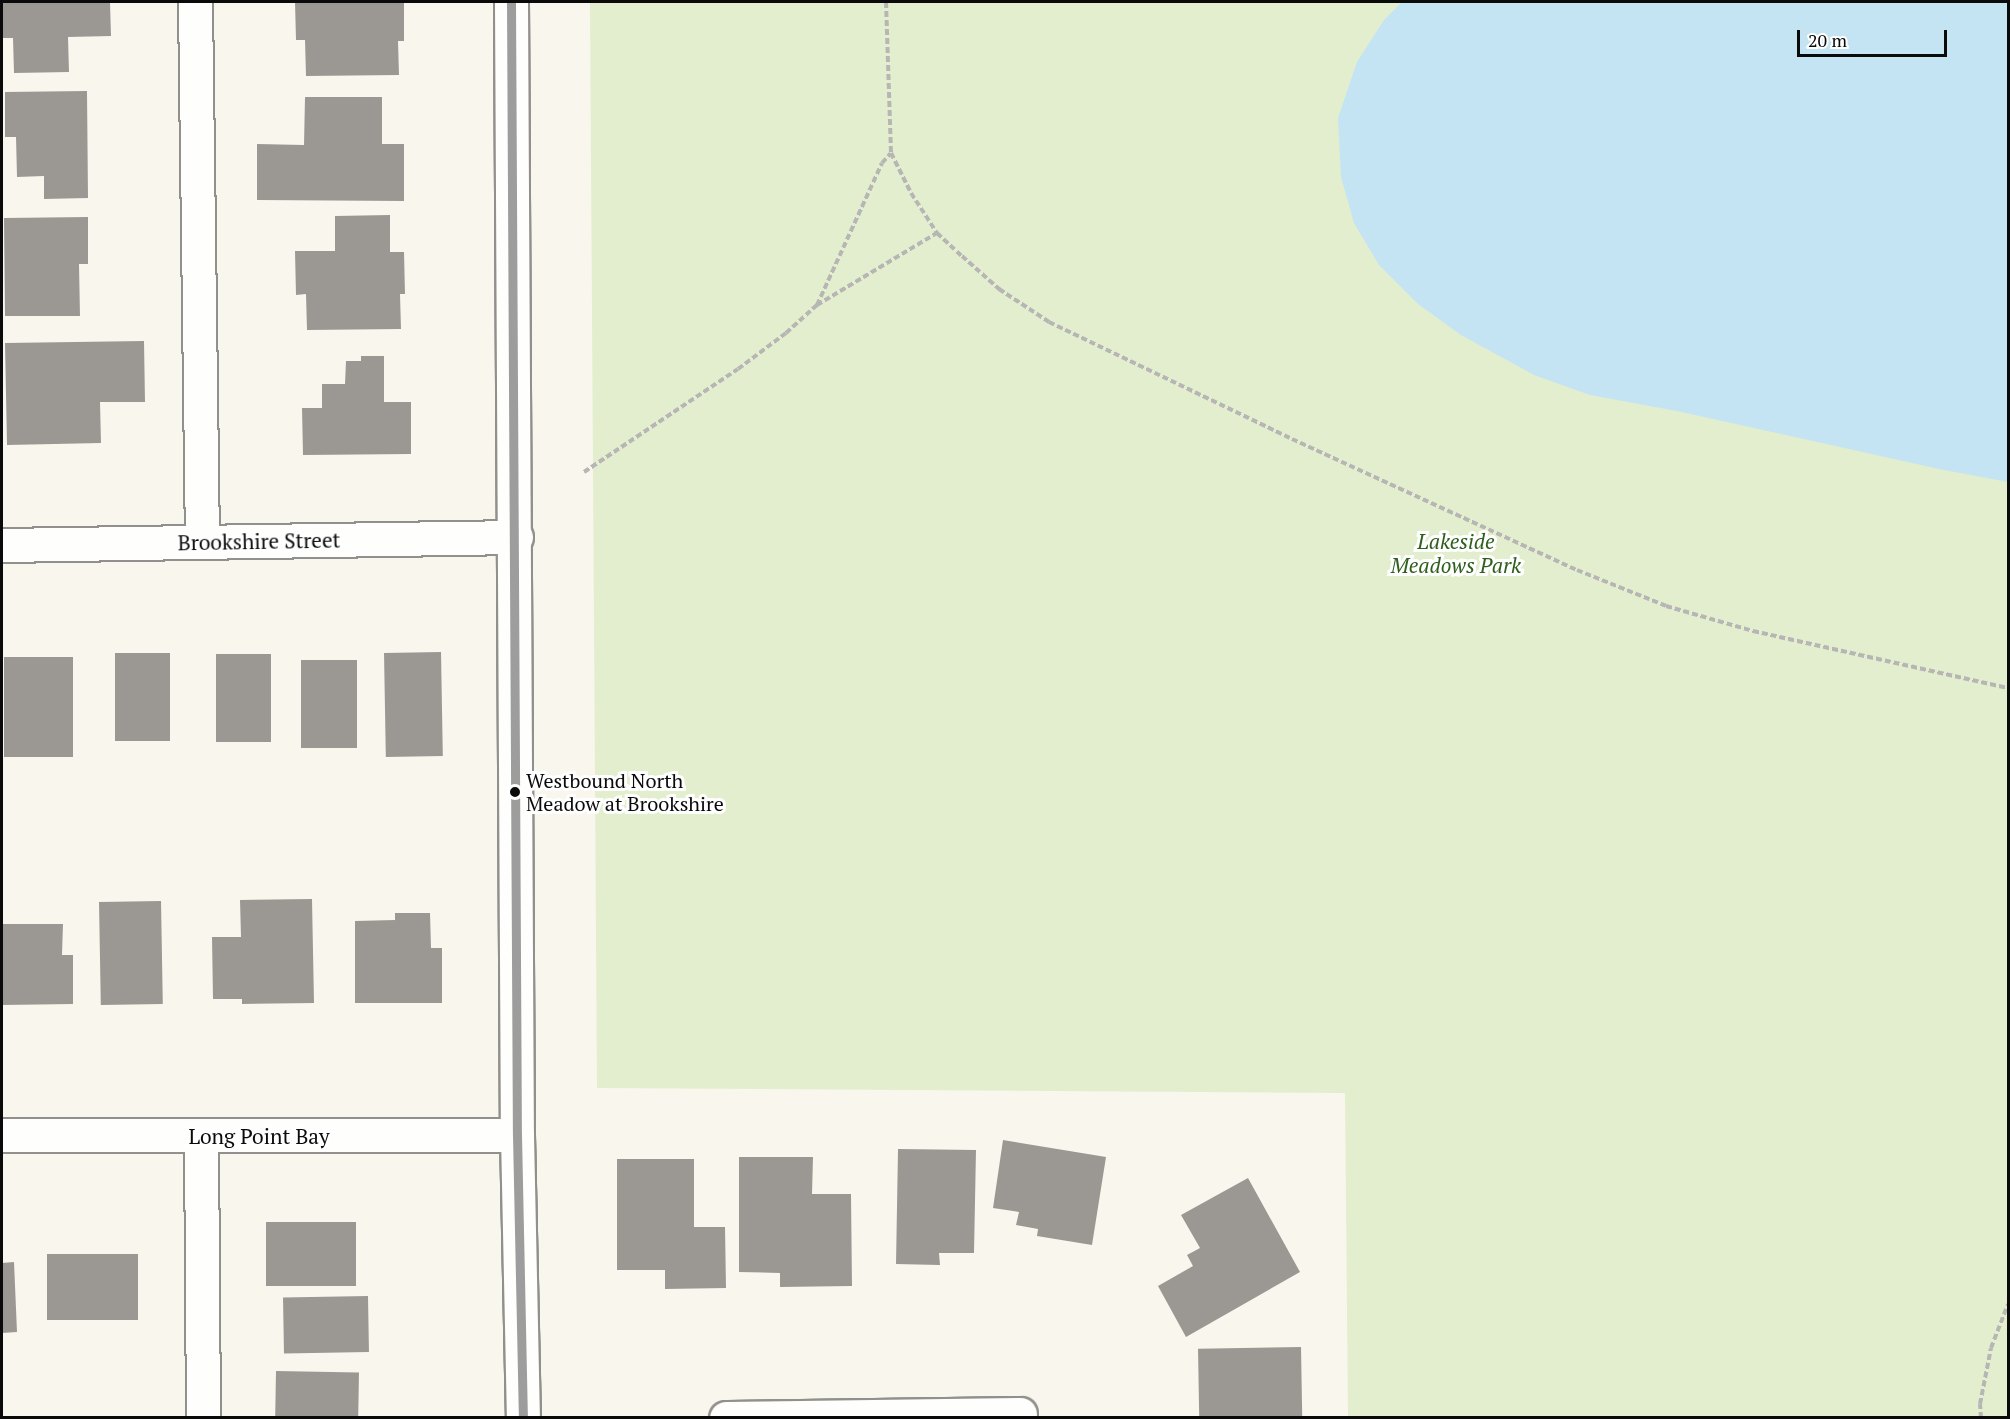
<!DOCTYPE html>
<html>
<head>
<meta charset="utf-8">
<style>
  body { margin:0 }
  #map { position:relative; width:2010px; height:1419px; overflow:hidden; background:#f9f6ed; font-family:"PT Serif",serif }
  div>[style] { position:absolute }
  .green>* { inset:0; background:#e2eecd }
  .water>* { inset:0; background:#c4e4f3 }
  .building>* { inset:0; background:#9b9893; transform-origin:0 0 }
  .path>* { height:4px; margin-top:-2px; transform-origin:0; background:repeating-linear-gradient(90deg,#b7b6b5 0 6px,transparent 0 9px) }
  .roads { filter:drop-shadow(2px 0 #92908c) drop-shadow(-2px 0 #92908c) drop-shadow(0 2px #92908c) drop-shadow(0 -2px #92908c) }
  .minor>* { height:33px; margin:-16.5px; padding:0 16.5px; transform-origin:16.5px; border-radius:16.5px; background:#fefefc }
  .bus-1>* { height:9px; margin:-4.5px; padding:0 4.5px; transform-origin:4.5px; border-radius:4.5px; background:#9d9d9d }
  .dots>* { width:16px; height:16px; translate:-50% -50%; box-sizing:border-box; border:3px solid #fff; border-radius:50% }
  span { translate:-50% -50%; white-space:nowrap; text-align:center; line-height:1.15; -webkit-text-stroke:6px #fff; paint-order:stroke }
  .bus-label { font-size:20px; color:#0a0a0a }
  .left { translate:0 -50%; text-align:left }
  .street-label { font-size:21px; color:#0a0a0a }
  .park-label { font-size:21px; color:#2e5f1d; font-style:italic }
  .frame { position:absolute; inset:0; border:3px solid #0a0a0a; pointer-events:none }
  .scale { position:absolute; left:1797px; top:30px; width:150px; height:27px; box-sizing:border-box; border:3px solid #0a0a0a; border-top:0; padding-left:8px; font-size:18px; line-height:21px; white-space:nowrap; color:#0a0a0a; -webkit-text-stroke:4px #fff; paint-order:stroke }
</style>
</head>
<body>
<div id="map">
  <div class="green">
    <div style="clip-path:polygon(590px 2px,2008px 2px,2008px 1417px,1348px 1417px,1345px 1093px,597px 1088px)"></div>
  </div>
  <div class="water">
    <div style="clip-path:polygon(1402px 2px,2008px 2px,2008px 482px,1939px 469px,1677px 411px,1590px 395px,1534px 375px,1461px 335px,1418px 304px,1379px 265px,1354px 223px,1341px 177px,1338px 118px,1357px 62px,1384px 20px)"></div>
  </div>
  <div class="building">
    <div style="clip-path:polygon(2px 2px,110px 2px,111px 36px,68px 37px,69px 72px,14px 73px,13px 38px,3px 38px)"></div>
    <div style="clip-path:polygon(295px 2px,404px 2px,404px 41px,398px 41px,399px 75px,306px 76px,305px 40px,296px 40px)"></div>
    <div style="clip-path:polygon(87px 91px,88px 198px,44px 199px,44px 176px,17px 177px,16px 137px,5px 137px,5px 92px)"></div>
    <div style="clip-path:polygon(305px 97px,382px 97px,382px 144px,404px 144px,404px 201px,257px 200px,257px 144px,304px 145px)"></div>
    <div style="clip-path:polygon(390px 215px,390px 252px,404px 252px,405px 294px,400px 294px,401px 329px,307px 330px,306px 294px,296px 295px,295px 251px,335px 251px,335px 216px)"></div>
    <div style="clip-path:polygon(88px 217px,88px 264px,79px 264px,80px 316px,5px 316px,4px 218px)"></div>
    <div style="clip-path:polygon(144px 341px,145px 402px,100px 402px,101px 443px,7px 445px,5px 343px)"></div>
    <div style="clip-path:polygon(361px 356px,384px 356px,384px 402px,411px 402px,411px 454px,303px 455px,302px 408px,322px 408px,322px 384px,345px 384px,346px 361px,361px 361px)"></div>
    <div style="left:441px;top:652px;width:104px;height:57px;rotate:89deg"></div>
    <div style="left:115px;top:653px;width:55px;height:88px"></div>
    <div style="left:216px;top:654px;width:55px;height:88px"></div>
    <div style="left:4px;top:657px;width:69px;height:100px"></div>
    <div style="left:357px;top:660px;width:88px;height:56px;rotate:90deg"></div>
    <div style="clip-path:polygon(312px 899px,314px 1003px,242px 1004px,242px 999px,213px 999px,212px 937px,241px 937px,240px 900px)"></div>
    <div style="left:161px;top:901px;width:103px;height:62px;rotate:89deg"></div>
    <div style="clip-path:polygon(395px 913px,430px 913px,431px 948px,442px 948px,442px 1003px,355px 1003px,355px 921px,395px 920px)"></div>
    <div style="clip-path:polygon(2px 924px,63px 924px,62px 955px,73px 955px,73px 1004px,2px 1005px)"></div>
    <div style="clip-path:polygon(1003px 1140px,1106px 1157px,1092px 1245px,1037px 1236px,1038px 1229px,1016px 1225px,1019px 1212px,993px 1208px)"></div>
    <div style="clip-path:polygon(898px 1149px,976px 1150px,974px 1253px,939px 1253px,940px 1265px,896px 1264px)"></div>
    <div style="clip-path:polygon(739px 1157px,813px 1157px,812px 1194px,851px 1194px,852px 1286px,780px 1287px,780px 1273px,739px 1272px)"></div>
    <div style="clip-path:polygon(617px 1159px,694px 1159px,694px 1227px,725px 1227px,726px 1288px,665px 1289px,665px 1270px,617px 1270px)"></div>
    <div style="clip-path:polygon(1248px 1178px,1300px 1272px,1186px 1337px,1158px 1286px,1193px 1266px,1187px 1255px,1200px 1248px,1181px 1215px)"></div>
    <div style="left:266px;top:1222px;width:90px;height:64px"></div>
    <div style="left:138px;top:1254px;width:66px;height:91px;rotate:90deg"></div>
    <div style="clip-path:polygon(14px 1262px,17px 1332px,2px 1333px,2px 1263px)"></div>
    <div style="left:368px;top:1296px;width:56px;height:85px;rotate:89deg"></div>
    <div style="left:1301px;top:1347px;width:71px;height:103px;rotate:89deg"></div>
    <div style="left:276px;top:1371px;width:83px;height:47px;rotate:1deg"></div>
  </div>
  <div class="path">
    <div style="left:886px;top:2px;width:151px;rotate:88.1deg"></div>
    <div style="left:891px;top:153px;width:45px;rotate:63.4deg"></div>
    <div style="left:911px;top:193px;width:48px;rotate:57deg"></div>
    <div style="left:937px;top:233px;width:34px;rotate:43deg"></div>
    <div style="left:962px;top:256px;width:50px;rotate:41.7deg"></div>
    <div style="left:999px;top:289px;width:60px;rotate:33.4deg"></div>
    <div style="left:1049px;top:322px;width:270px;rotate:25.7deg"></div>
    <div style="left:1292px;top:439px;width:314px;rotate:24.7deg"></div>
    <div style="left:1577px;top:570px;width:96px;rotate:22deg"></div>
    <div style="left:1666px;top:606px;width:91px;rotate:16deg"></div>
    <div style="left:1753px;top:631px;width:261px;rotate:12.6deg"></div>
    <div style="left:817px;top:305px;width:156px;rotate:-65.4deg"></div>
    <div style="left:882px;top:163px;width:13px;rotate:-48deg"></div>
    <div style="left:584px;top:472px;width:185px;rotate:-33.8deg"></div>
    <div style="left:738px;top:369px;width:60px;rotate:-36.9deg"></div>
    <div style="left:786px;top:333px;width:42px;rotate:-42.1deg"></div>
    <div style="left:817px;top:305px;width:140px;rotate:-31deg"></div>
    <div style="left:1981px;top:1418px;width:14px;rotate:-94deg"></div>
    <div style="left:1980px;top:1404px;width:57px;rotate:-78.9deg"></div>
    <div style="left:1991px;top:1348px;width:47px;rotate:-68.9deg"></div>
  </div>
  <div class="roads">
    <div class="minor">
      <div style="left:195px;top:2px;width:539px;rotate:89.26deg"></div>
      <div style="left:511px;top:2px;width:1133px;rotate:89.7deg"></div>
      <div style="left:517px;top:1135px;width:283px;rotate:88.8deg"></div>
      <div style="left:2px;top:545px;width:514px;rotate:-0.89deg"></div>
      <div style="left:2px;top:1135px;width:515px"></div>
      <div style="left:201px;top:1136px;width:282px;rotate:89.6deg"></div>
      <div style="left:726px;top:1418px;width:294px;rotate:-0.8deg"></div>
    </div>
  </div>
  <div class="bus-1">
    <div style="left:511px;top:2px;width:1133px;rotate:89.7deg"></div>
    <div style="left:517px;top:1135px;width:283px;rotate:88.8deg"></div>
  </div>
  <div class="dots">
    <div style="left:515px;top:792px;background:#0a0a0a"></div>
  </div>
  <div class="bus-label">
    <span class="left" style="left:526px;top:792px">Westbound North<br>Meadow at Brookshire</span>
  </div>
  <div class="street-label">
    <span style="left:259px;top:541px;rotate:-1deg">Brookshire Street</span>
    <span style="left:259px;top:1136px">Long Point Bay</span>
  </div>
  <div class="park-label">
    <span style="left:1456px;top:553px">Lakeside<br>Meadows Park</span>
  </div>
  <div class="frame"></div>
  <div class="scale">20 m</div>
</div>
</body>
</html>
